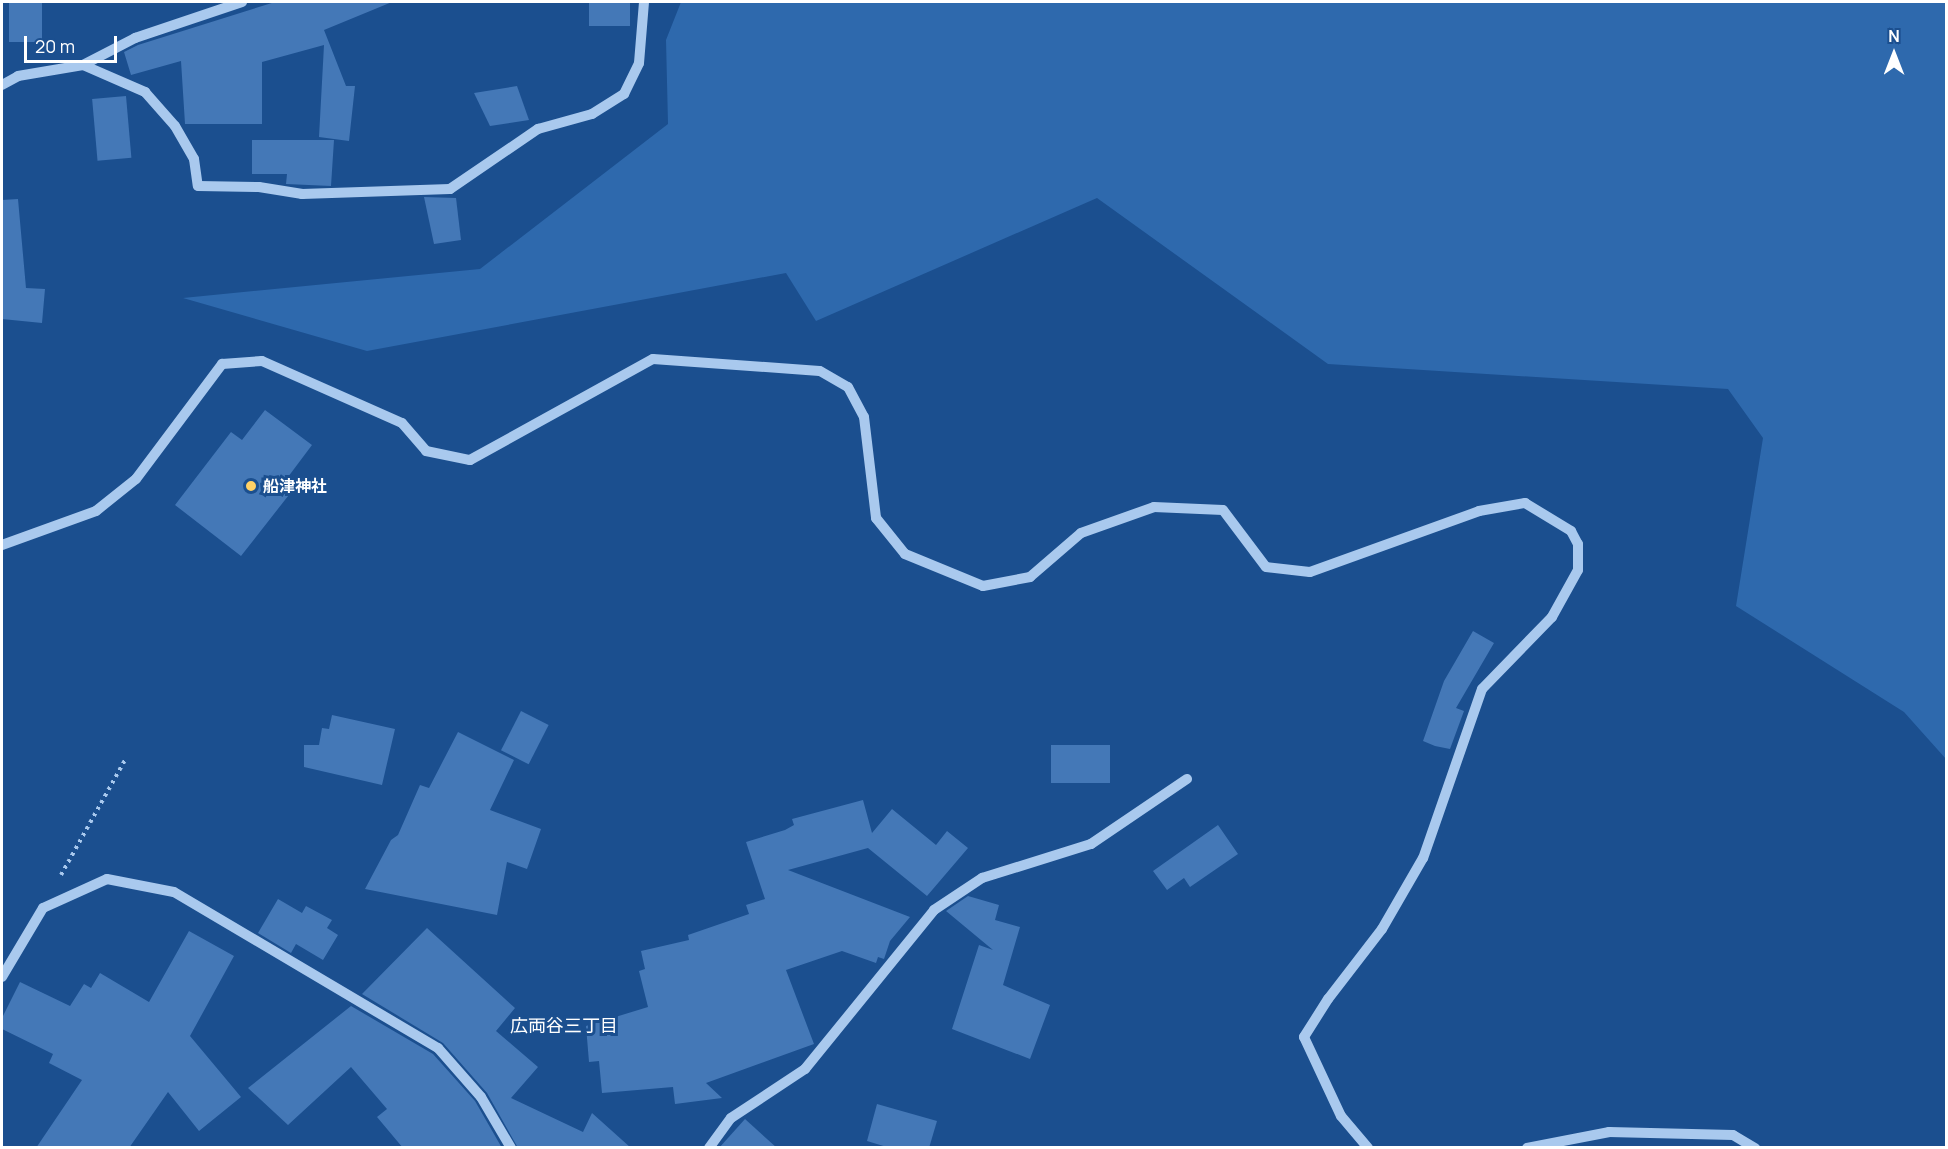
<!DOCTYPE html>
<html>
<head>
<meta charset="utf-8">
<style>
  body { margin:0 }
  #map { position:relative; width:1948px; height:1149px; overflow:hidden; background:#1b4f8f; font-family:Manrope,"Noto Sans JP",sans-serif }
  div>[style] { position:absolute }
  .green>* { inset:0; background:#2e69ad }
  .building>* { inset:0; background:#4478b7; transform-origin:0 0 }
  .path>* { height:4px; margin-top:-2px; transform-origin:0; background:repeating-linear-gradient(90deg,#a9c9ee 0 3px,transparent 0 7.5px) }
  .minor>* { height:10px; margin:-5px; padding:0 5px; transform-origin:5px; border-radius:5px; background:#a9c9ee }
  .dots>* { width:16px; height:16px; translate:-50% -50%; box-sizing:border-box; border:3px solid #1b4f8f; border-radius:50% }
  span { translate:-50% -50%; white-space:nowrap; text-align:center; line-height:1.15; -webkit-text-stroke:6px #1b4f8f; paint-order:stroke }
  .poi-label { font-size:16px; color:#fff; font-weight:700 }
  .left { translate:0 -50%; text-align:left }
  .neighbourhood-label { font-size:18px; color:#fff }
  .frame { position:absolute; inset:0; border:3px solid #fff; pointer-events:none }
  .north { position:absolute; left:1864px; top:24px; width:60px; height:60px; -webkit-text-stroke:4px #1b4f8f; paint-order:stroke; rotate:0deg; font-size:16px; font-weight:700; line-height:24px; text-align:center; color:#fff }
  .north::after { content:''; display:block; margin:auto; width:21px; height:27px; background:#fff; clip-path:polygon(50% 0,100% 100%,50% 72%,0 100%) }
  .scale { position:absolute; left:24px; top:36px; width:93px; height:27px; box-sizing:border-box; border:3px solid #fff; border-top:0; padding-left:8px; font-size:18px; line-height:21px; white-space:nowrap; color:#fff; -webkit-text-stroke:4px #1b4f8f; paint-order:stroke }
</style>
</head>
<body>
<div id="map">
  <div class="green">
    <div style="clip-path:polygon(681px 2px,1946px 2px,1946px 759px,1904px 712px,1736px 606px,1763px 438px,1728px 389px,1328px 364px,1097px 198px,816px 321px,786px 273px,367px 351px,183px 298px,480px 269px,668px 124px,666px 40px)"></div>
  </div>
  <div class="building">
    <div style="left:9px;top:2px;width:33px;height:40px"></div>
    <div style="clip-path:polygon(275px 2px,392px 2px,324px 30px,346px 86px,355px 86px,349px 141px,319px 137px,324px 45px,262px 62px,262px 124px,185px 124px,181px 61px,131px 75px,124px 52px,138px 45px)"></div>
    <div style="left:589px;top:2px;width:41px;height:24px"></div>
    <div style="clip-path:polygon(517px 86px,529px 120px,490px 126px,474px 93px)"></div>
    <div style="left:126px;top:96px;width:62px;height:34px;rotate:85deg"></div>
    <div style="clip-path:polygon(252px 140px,334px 140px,331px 186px,286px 184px,287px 174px,252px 174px)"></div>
    <div style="clip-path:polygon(424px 197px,456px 198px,461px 240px,434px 244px)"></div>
    <div style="clip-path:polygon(18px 199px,26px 288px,45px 289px,42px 323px,2px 319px,2px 200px)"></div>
    <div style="clip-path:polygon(265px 410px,312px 445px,288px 477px,292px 491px,241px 556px,175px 505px,231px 432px,242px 440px)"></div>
    <div style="clip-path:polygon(1473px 631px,1494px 643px,1456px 708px,1464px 711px,1450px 749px,1435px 746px,1423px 741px,1444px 681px)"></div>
    <div style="left:521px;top:711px;width:31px;height:44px;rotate:27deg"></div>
    <div style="clip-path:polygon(332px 715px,395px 729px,382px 785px,304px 767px,304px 745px,319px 745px,322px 728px,329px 729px)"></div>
    <div style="clip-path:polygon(458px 732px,514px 760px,490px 810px,541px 829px,527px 869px,507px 862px,497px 915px,365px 889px,391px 840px,398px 835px,420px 785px,429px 788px)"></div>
    <div style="left:1051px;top:745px;width:59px;height:38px"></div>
    <div style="clip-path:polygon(863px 800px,872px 833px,892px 809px,936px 845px,947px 831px,968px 848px,927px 896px,868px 848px,788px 870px,910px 917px,890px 941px,884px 959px,878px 957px,876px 963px,842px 951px,786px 970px,814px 1044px,706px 1083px,722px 1098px,675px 1104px,673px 1087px,602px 1093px,599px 1061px,589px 1062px,586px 1026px,648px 1007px,639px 971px,645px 969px,641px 951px,689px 940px,688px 935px,749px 914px,746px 905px,765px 899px,746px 842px,785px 830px,794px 825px,792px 819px)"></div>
    <div style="clip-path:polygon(1218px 825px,1238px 854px,1190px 887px,1184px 878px,1167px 890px,1153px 871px)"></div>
    <div style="clip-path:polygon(968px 896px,999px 905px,995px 920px,1020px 927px,1003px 985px,1050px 1005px,1030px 1059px,952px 1029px,979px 945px,993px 950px,946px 911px)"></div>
    <div style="clip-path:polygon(278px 899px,302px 913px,306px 906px,332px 920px,327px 928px,338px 935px,323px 960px,296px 944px,291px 953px,258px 933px)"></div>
    <div style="clip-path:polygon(427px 928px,515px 1008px,496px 1031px,538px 1067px,511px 1098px,583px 1132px,592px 1113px,631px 1148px,518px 1148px,487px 1093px,443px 1043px,362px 994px)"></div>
    <div style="clip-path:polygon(189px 931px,234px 956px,190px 1036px,241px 1097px,199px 1131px,168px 1092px,129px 1148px,36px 1148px,82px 1080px,49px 1063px,53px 1054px,2px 1029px,2px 1018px,20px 982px,70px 1006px,84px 984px,91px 988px,100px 973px,149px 1002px)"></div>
    <div style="clip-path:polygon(351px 1006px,433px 1054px,475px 1101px,502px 1148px,403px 1148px,377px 1117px,387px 1109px,351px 1067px,288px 1125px,248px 1088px)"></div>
    <div style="clip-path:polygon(877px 1104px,937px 1121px,929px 1148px,890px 1148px,867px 1141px)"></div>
    <div style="clip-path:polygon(745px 1119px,777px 1148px,719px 1148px)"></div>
  </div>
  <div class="path">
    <div style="left:61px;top:875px;width:134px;rotate:-60.9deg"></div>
  </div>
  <div class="minor">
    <div style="left:83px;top:65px;width:68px;rotate:23.5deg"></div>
    <div style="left:145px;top:92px;width:45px;rotate:48.6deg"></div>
    <div style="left:175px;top:126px;width:38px;rotate:60deg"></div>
    <div style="left:194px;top:159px;width:27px;rotate:82deg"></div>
    <div style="left:198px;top:186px;width:61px;rotate:0.9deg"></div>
    <div style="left:259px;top:187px;width:44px;rotate:9.2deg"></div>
    <div style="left:302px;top:194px;width:148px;rotate:-1.9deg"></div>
    <div style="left:450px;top:189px;width:107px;rotate:-34.3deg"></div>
    <div style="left:538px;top:129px;width:56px;rotate:-15.5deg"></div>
    <div style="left:592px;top:114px;width:38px;rotate:-32deg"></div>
    <div style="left:624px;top:94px;width:34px;rotate:-64deg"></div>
    <div style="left:639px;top:63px;width:61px;rotate:-85.3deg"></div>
    <div style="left:2px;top:85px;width:18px;rotate:-29deg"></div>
    <div style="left:18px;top:76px;width:66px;rotate:-9.6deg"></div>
    <div style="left:83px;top:65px;width:59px;rotate:-27.4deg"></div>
    <div style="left:135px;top:38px;width:113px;rotate:-18.6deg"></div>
    <div style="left:2px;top:545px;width:100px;rotate:-19.9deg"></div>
    <div style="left:96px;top:511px;width:51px;rotate:-38.7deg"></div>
    <div style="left:136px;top:479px;width:144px;rotate:-53.2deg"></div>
    <div style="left:222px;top:364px;width:40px;rotate:-4.3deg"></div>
    <div style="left:262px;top:361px;width:153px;rotate:23.9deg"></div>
    <div style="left:402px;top:423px;width:37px;rotate:49deg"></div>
    <div style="left:426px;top:451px;width:45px;rotate:11.6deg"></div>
    <div style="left:470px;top:460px;width:209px;rotate:-28.9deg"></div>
    <div style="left:653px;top:359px;width:167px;rotate:4.1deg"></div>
    <div style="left:820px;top:371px;width:32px;rotate:30deg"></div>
    <div style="left:848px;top:387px;width:34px;rotate:62deg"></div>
    <div style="left:864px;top:417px;width:102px;rotate:83.2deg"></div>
    <div style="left:876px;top:518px;width:46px;rotate:51.1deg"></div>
    <div style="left:905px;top:554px;width:84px;rotate:22.3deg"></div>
    <div style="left:983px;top:586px;width:48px;rotate:-10.8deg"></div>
    <div style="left:1030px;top:577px;width:67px;rotate:-40.8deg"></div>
    <div style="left:1081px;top:533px;width:77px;rotate:-19.6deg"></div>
    <div style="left:1154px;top:507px;width:69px;rotate:2.5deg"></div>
    <div style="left:1223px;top:510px;width:71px;rotate:53deg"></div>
    <div style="left:1266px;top:567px;width:44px;rotate:6.5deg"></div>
    <div style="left:1310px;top:572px;width:180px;rotate:-19.8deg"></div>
    <div style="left:1479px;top:511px;width:47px;rotate:-9.9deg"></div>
    <div style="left:1525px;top:503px;width:54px;rotate:31.3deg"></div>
    <div style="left:1571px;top:531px;width:15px;rotate:62deg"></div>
    <div style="left:1578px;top:544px;width:26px;rotate:90deg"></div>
    <div style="left:1578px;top:570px;width:54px;rotate:119deg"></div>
    <div style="left:1552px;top:617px;width:100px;rotate:134.2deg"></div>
    <div style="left:1482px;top:689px;width:179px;rotate:109.2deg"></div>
    <div style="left:1423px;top:858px;width:82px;rotate:120deg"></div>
    <div style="left:1382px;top:929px;width:88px;rotate:127.6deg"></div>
    <div style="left:1328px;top:999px;width:45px;rotate:122.3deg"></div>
    <div style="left:1304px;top:1037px;width:87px;rotate:64.9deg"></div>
    <div style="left:1341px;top:1116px;width:42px;rotate:49.8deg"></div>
    <div style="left:2px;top:977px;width:80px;rotate:-59.3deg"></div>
    <div style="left:43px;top:908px;width:70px;rotate:-24.4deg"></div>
    <div style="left:107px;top:879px;width:68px;rotate:11deg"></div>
    <div style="left:174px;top:892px;width:307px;rotate:30.6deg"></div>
    <div style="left:438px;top:1048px;width:65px;rotate:48.7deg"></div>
    <div style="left:481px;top:1097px;width:59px;rotate:59.5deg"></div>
    <div style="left:709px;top:1148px;width:37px;rotate:-54deg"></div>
    <div style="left:731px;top:1118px;width:89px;rotate:-33.5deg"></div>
    <div style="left:805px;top:1069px;width:205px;rotate:-50.9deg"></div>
    <div style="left:934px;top:910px;width:58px;rotate:-33.7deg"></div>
    <div style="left:982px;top:878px;width:114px;rotate:-17.3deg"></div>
    <div style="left:1091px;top:844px;width:116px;rotate:-34.1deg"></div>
    <div style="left:1527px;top:1148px;width:84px;rotate:-11deg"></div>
    <div style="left:1609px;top:1132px;width:124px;rotate:1.4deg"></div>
    <div style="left:1733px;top:1135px;width:26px;rotate:31deg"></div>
  </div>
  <div class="dots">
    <div style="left:251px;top:486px;background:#ffd166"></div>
  </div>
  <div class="poi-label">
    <span class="left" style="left:263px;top:486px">船津神社</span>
  </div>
  <div class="neighbourhood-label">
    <span style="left:564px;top:1025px">広両谷三丁目</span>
  </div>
  <div class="frame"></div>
  <div class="north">N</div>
  <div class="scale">20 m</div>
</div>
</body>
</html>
